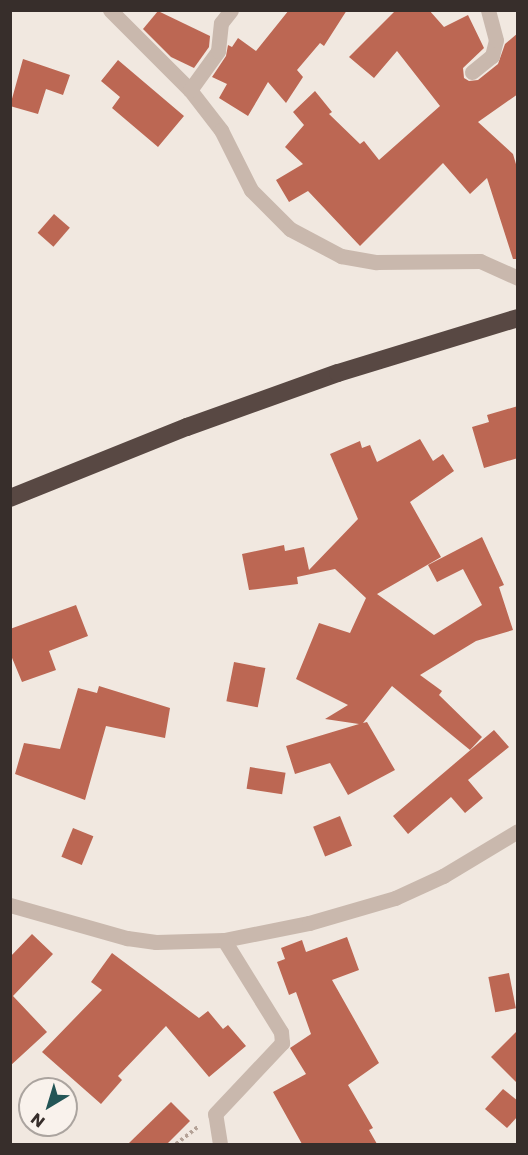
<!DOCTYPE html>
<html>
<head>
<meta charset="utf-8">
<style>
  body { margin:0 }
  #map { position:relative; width:528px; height:1155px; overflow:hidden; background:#f1e8e0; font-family:Poppins,sans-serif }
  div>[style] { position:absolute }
  .building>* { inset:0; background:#bc6753; transform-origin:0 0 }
  .path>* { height:4px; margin-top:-2px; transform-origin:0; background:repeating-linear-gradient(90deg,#b4a297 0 3px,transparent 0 6px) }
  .street>* { height:15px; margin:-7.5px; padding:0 7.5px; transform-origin:7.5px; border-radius:7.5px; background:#c9b8ad }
  .highway>* { height:18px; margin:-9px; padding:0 9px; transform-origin:9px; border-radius:9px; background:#584843 }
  span { translate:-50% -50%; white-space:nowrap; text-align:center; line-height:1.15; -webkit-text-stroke:4.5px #f9f2ec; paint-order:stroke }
  .frame { position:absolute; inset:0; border:12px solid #372e2b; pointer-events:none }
  .north { position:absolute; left:18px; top:1077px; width:60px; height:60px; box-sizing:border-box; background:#f9f2ec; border:2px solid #aba49f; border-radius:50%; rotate:218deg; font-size:16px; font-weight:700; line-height:24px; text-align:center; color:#372e2b }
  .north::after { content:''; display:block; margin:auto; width:21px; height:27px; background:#235556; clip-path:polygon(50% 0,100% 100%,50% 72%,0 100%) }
</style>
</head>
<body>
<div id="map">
  <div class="building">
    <div style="clip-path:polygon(289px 10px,347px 10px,324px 46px,320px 43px,297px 70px,303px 77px,286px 103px,268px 82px,248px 116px,219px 98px,227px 84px,212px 77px,226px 56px,228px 45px,232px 47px,238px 38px,256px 51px)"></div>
    <div style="clip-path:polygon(396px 10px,429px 10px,444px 27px,468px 15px,484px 48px,463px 68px,464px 78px,469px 81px,478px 80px,498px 64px,505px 44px,518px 33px,518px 94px,478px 122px,513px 154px,518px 171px,518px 259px,513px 259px,487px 178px,470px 194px,443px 163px,360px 246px,308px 191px,289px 202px,276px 180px,303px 164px,285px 147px,304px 125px,293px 112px,315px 91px,332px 112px,329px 114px,360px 144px,364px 141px,379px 160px,440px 106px,397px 51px,374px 78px,349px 57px)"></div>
    <div style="clip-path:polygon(158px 11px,210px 36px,209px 47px,194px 68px,171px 57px,143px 29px)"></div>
    <div style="clip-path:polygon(23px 59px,70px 75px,63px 95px,46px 89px,38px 114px,10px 106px)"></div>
    <div style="clip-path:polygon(118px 60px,184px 116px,158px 147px,112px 108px,120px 97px,101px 81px)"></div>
    <div style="left:54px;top:214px;width:21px;height:25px;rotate:41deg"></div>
    <div style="clip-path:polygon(518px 406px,518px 458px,484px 468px,472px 427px,489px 422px,487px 415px)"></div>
    <div style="clip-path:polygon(420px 439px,433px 461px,443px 454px,454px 471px,410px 502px,441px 557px,377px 594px,434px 635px,482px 605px,463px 569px,437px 582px,428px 565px,482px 537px,504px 585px,499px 587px,513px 630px,476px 641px,420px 675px,442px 691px,439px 695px,482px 737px,470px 750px,392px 686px,363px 723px,367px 722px,395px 770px,348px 795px,330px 763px,295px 774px,286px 746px,359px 724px,325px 719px,348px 705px,296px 679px,319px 623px,350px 633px,366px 598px,335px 569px,297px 577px,298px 584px,249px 590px,242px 554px,284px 545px,285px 551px,304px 547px,309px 570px,358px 519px,330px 454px,360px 441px,362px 448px,370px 445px,377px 462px)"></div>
    <div style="clip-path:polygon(76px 605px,88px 636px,49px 651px,56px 670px,22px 682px,10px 653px,10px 629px)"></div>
    <div style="left:234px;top:662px;width:32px;height:40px;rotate:11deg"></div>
    <div style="clip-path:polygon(99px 686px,170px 708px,165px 738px,106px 726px,85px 800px,15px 774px,24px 743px,60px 749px,78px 688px,97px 693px)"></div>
    <div style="clip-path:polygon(494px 730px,509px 747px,468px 780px,483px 798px,465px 813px,451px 797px,408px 834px,393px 816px)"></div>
    <div style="left:250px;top:767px;width:36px;height:22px;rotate:9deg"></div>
    <div style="left:340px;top:816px;width:32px;height:29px;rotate:68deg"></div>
    <div style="left:73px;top:828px;width:22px;height:31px;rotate:22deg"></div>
    <div style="clip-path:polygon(32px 934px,53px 954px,13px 996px,47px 1032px,10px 1066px,10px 957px)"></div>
    <div style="clip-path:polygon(347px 937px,359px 970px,332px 980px,379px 1063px,348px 1085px,373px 1128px,369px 1130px,377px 1144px,302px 1144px,273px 1092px,306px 1074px,290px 1048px,311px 1034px,296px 992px,289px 995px,277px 962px,285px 959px,281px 948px,302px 940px,306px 952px)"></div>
    <div style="clip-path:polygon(112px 953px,199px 1018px,208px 1011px,223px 1029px,228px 1025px,246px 1046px,209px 1077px,166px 1026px,118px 1076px,122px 1080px,101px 1104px,42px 1052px,102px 990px,91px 982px)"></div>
    <div style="left:509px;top:973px;width:36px;height:21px;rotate:79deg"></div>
    <div style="clip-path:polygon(518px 1030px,518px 1084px,491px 1057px)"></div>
    <div style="clip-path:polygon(503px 1089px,518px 1101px,518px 1116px,507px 1128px,485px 1109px)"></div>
    <div style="clip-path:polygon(171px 1102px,190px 1121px,167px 1144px,128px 1144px)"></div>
  </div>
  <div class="path">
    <div style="left:176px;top:1144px;width:28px;rotate:-38deg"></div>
  </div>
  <div class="street">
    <div style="left:110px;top:10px;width:113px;rotate:45deg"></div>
    <div style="left:190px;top:90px;width:51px;rotate:52.2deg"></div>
    <div style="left:221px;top:130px;width:67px;rotate:63.4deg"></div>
    <div style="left:251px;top:190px;width:55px;rotate:45deg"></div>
    <div style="left:290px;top:229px;width:58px;rotate:27.9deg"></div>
    <div style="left:341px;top:256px;width:36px;rotate:10deg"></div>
    <div style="left:376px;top:262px;width:104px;rotate:-0.6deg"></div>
    <div style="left:480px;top:261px;width:42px;rotate:24.1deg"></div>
    <div style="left:472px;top:72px;width:26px;rotate:-39deg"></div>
    <div style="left:492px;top:56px;width:16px;rotate:-76deg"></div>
    <div style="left:496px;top:40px;width:31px;rotate:-105deg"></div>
    <div style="left:190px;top:90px;width:48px;rotate:-54.3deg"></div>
    <div style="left:218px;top:51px;width:28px;rotate:-84deg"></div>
    <div style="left:221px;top:23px;width:16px;rotate:-52deg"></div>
    <div style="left:10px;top:905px;width:122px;rotate:15.8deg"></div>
    <div style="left:127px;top:938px;width:29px;rotate:8deg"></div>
    <div style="left:156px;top:942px;width:68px;rotate:-1.7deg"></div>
    <div style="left:224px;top:940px;width:87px;rotate:-11.3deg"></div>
    <div style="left:309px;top:923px;width:90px;rotate:-16.2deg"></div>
    <div style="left:395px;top:898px;width:53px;rotate:-24.6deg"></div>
    <div style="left:443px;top:876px;width:87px;rotate:-31deg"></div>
    <div style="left:220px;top:1144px;width:30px;rotate:-99deg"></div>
    <div style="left:215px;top:1114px;width:98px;rotate:-46.7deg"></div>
    <div style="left:282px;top:1043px;width:11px;rotate:-95deg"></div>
    <div style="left:281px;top:1032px;width:108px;rotate:-121.8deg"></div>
  </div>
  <div class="highway">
    <div style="left:10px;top:498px;width:191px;rotate:-21.9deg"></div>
    <div style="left:187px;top:427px;width:160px;rotate:-19.7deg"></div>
    <div style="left:338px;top:373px;width:188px;rotate:-17deg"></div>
  </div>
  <div class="frame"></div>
  <div class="north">N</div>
</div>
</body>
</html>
